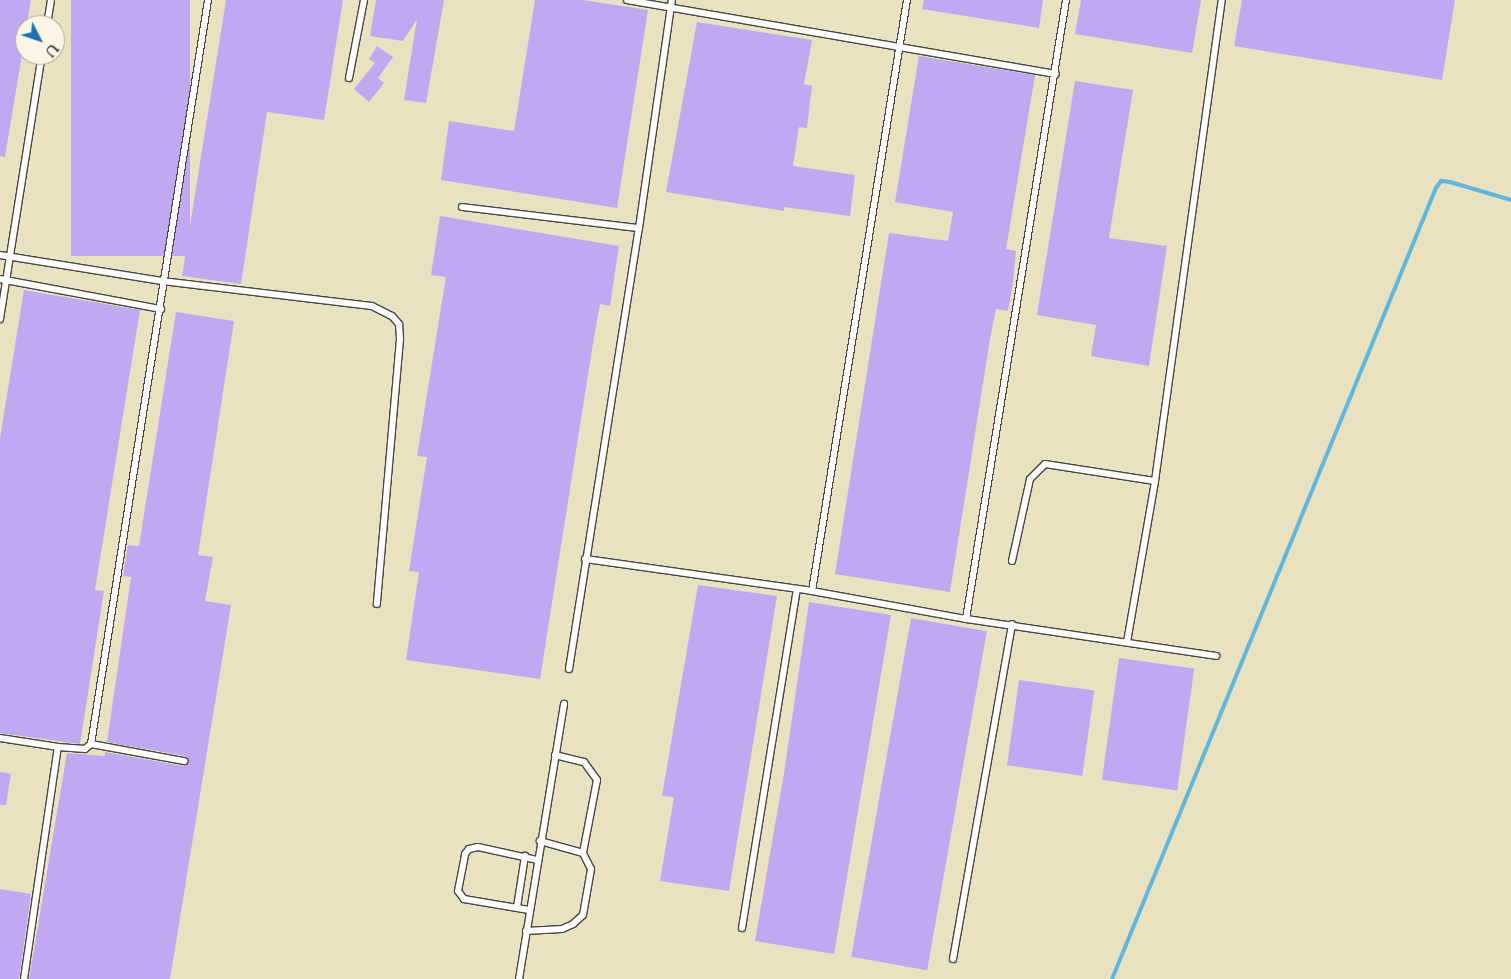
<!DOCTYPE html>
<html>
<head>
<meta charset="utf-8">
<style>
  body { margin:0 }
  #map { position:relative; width:1511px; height:979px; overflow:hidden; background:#e8e2c0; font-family:"Sorts Mill Goudy",serif }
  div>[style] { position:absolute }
  .stream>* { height:4px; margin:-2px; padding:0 2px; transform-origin:2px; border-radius:2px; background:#61b6dd }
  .building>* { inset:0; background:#c1a9f2; transform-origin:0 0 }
  .roads { filter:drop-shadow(1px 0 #474641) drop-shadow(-1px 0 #474641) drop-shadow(0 1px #474641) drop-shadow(0 -1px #474641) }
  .service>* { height:6px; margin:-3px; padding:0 3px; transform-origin:3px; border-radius:3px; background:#fff }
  span { translate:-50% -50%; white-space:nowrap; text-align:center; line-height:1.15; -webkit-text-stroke:4.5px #fcf5e5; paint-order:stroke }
  .north { position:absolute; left:15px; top:15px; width:50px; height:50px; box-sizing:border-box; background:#fcf5e5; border:1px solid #a8a49b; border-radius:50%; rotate:131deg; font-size:14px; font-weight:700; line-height:20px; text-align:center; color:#2b2b2b }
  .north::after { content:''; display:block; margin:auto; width:18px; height:22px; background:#1f6fb2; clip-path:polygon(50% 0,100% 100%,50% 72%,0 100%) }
</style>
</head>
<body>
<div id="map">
  <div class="stream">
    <div style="left:1112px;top:979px;width:855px;rotate:-67.73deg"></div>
    <div style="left:1436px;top:188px;width:9px;rotate:-54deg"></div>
    <div style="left:1441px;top:181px;width:9px;rotate:6deg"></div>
    <div style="left:1450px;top:182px;width:64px;rotate:16.4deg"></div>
  </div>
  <div class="building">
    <div style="clip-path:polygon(0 0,31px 0,5px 157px,0 156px)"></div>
    <div style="left:71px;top:0;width:119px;height:256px"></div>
    <div style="clip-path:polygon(226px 0,343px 0,324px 120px,267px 112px,241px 284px,182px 276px)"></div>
    <div style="clip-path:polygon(376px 0,444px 0,426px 103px,404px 100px,417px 19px,403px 41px,370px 36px)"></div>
    <div style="clip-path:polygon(535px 0,583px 0,648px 10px,617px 208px,441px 180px,449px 121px,514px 131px)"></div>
    <div style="clip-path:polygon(924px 0,1043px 0,1039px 28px,922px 9px)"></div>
    <div style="clip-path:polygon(1081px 0,1201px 0,1192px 53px,1075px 34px)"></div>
    <div style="clip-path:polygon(1242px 0,1455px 0,1442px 80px,1234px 46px)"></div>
    <div style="clip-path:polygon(697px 22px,812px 40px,804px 84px,812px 86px,807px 128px,799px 127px,793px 166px,855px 175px,850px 216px,784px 207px,784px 211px,666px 192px)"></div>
    <div style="clip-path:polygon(377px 46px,393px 57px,378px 78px,384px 83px,369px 102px,354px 89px,375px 63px,369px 59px)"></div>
    <div style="clip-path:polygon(919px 56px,1035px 75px,1006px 249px,1016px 251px,1013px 282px,1008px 311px,996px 309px,990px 339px,950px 592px,835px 574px,889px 233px,948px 241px,953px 212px,895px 202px)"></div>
    <div style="clip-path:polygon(1075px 81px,1133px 90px,1109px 238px,1167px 246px,1149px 366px,1091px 356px,1096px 325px,1037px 315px)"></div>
    <div style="clip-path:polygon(440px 216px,619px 246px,610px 306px,600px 304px,594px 337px,540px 679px,406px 660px,419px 572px,409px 571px,427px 457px,417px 456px,446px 277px,431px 275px)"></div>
    <div style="clip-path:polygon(24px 290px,140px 310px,95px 590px,104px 591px,80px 744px,0 733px,0 438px)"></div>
    <div style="clip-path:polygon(176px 312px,234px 321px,198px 555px,213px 557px,205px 601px,231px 605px,170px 979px,29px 979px,67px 753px,105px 756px,105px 752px,183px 766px,189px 762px,185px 756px,107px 742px,131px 577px,123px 576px,128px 545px,139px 546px)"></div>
    <div style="clip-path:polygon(698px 585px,777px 596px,729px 891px,660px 881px,674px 797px,662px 796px)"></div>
    <div style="clip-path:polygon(809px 602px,891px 615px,834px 954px,755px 941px,784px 773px)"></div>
    <div style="left:911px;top:618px;width:77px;height:344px;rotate:10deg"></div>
    <div style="left:1119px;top:658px;width:76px;height:123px;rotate:8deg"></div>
    <div style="left:1019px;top:680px;width:76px;height:86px;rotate:8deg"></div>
    <div style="clip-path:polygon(0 772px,11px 774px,6px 805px,0 805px)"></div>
    <div style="clip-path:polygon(0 889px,31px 894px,19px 979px,0 979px)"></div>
  </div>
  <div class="roads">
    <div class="service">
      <div style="left:627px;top:0;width:435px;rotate:9.8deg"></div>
      <div style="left:47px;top:25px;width:25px;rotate:-81deg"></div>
      <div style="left:349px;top:78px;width:79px;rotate:-79.1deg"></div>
      <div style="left:462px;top:207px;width:178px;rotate:6.8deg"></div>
      <div style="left:0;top:255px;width:164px;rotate:9.1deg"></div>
      <div style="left:162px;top:281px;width:211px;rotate:6.8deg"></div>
      <div style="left:372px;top:306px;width:22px;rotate:27deg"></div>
      <div style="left:392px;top:316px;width:11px;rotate:49deg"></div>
      <div style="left:399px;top:324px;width:15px;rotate:86deg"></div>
      <div style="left:400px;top:339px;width:266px;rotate:95deg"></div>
      <div style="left:0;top:279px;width:164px;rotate:10.6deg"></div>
      <div style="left:0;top:319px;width:267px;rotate:-81deg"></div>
      <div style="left:585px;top:559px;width:229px;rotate:8deg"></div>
      <div style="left:812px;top:591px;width:157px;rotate:10.3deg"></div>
      <div style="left:966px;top:619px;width:253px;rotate:8.4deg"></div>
      <div style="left:1012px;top:561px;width:84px;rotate:-77.6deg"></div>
      <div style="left:1030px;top:479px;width:21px;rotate:-45deg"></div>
      <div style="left:1045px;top:464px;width:111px;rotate:8.8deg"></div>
      <div style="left:812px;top:591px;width:599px;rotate:-80.87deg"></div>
      <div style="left:966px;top:619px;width:627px;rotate:-80.82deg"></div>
      <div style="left:1127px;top:642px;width:163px;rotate:-80.1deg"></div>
      <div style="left:1155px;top:481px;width:486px;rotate:-82.1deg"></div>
      <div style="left:569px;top:669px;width:447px;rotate:-81deg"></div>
      <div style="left:639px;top:228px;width:230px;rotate:-81.8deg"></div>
      <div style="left:0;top:738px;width:59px;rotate:8.8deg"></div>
      <div style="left:91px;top:744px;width:95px;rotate:10.4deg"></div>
      <div style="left:555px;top:755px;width:30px;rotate:14deg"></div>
      <div style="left:584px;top:762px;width:22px;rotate:54deg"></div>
      <div style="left:597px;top:780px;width:74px;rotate:100.9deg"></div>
      <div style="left:517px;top:907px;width:52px;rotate:-81.1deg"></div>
      <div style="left:529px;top:910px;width:66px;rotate:-170.4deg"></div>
      <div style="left:464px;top:899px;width:10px;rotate:-127deg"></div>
      <div style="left:458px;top:891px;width:38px;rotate:-79deg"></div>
      <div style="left:465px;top:854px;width:6px;rotate:-51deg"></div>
      <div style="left:469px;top:849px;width:9px;rotate:-13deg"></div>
      <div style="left:478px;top:847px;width:60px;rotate:12.4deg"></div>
      <div style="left:742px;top:928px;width:343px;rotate:-80.8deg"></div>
      <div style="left:526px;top:931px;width:36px;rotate:-3deg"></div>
      <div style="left:562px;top:929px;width:12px;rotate:-24deg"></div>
      <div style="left:573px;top:924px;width:13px;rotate:-42deg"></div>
      <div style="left:583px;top:915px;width:47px;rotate:-80.1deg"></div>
      <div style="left:591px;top:869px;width:18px;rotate:-117deg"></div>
      <div style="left:583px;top:853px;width:45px;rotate:-164.4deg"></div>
      <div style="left:953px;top:959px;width:340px;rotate:-80deg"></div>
      <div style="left:24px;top:979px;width:234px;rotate:-81.7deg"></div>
      <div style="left:58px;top:747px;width:27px;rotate:4deg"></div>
      <div style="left:85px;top:749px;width:8px;rotate:-40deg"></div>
      <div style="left:91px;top:744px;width:753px;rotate:-81.06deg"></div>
      <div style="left:519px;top:979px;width:279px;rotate:-80.7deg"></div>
    </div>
  </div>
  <div class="north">U</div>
</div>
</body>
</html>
